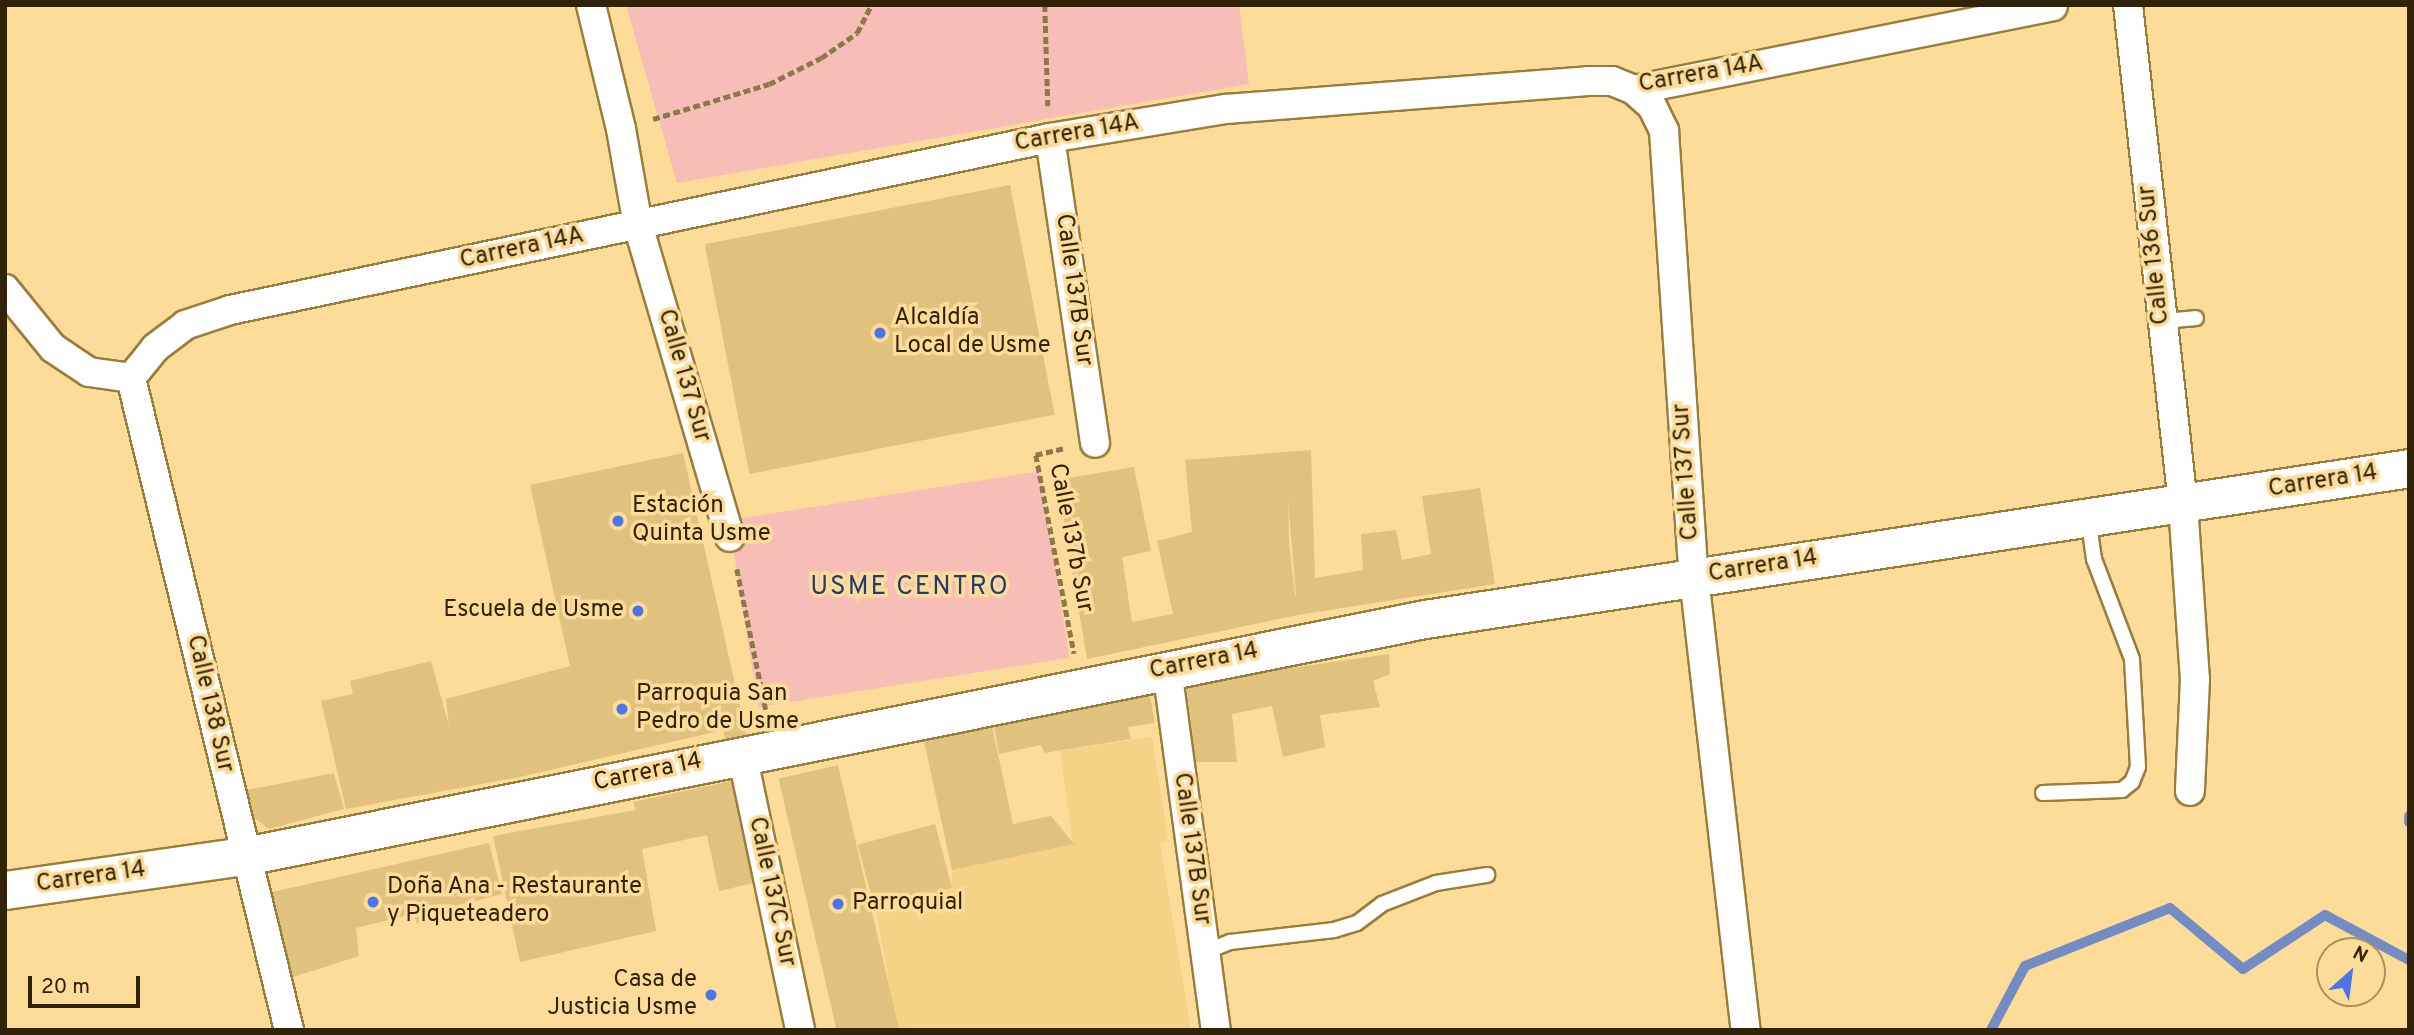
<!DOCTYPE html>
<html>
<head>
<meta charset="utf-8">
<style>
  body { margin:0 }
  #map { position:relative; width:2414px; height:1035px; overflow:hidden; background:#fcdc98; font-family:Overpass,sans-serif }
  div>[style] { position:absolute }
  .built>* { inset:0; background:#f5d285 }
  .green>* { inset:0; background:#f7bdb7; transform-origin:0 0 }
  .stream>* { height:10px; margin:-5px; padding:0 5px; transform-origin:5px; border-radius:5px; background:#738cc4 }
  .building>* { inset:0; background:#e1c17e; transform-origin:0 0 }
  .path>* { height:4.5px; margin-top:-2.25px; transform-origin:0; background:repeating-linear-gradient(90deg,#8d7849 0 7px,transparent 0 10.5px) }
  .roads { filter:drop-shadow(2px 0 #9a7d3a) drop-shadow(-2px 0 #9a7d3a) drop-shadow(0 2px #9a7d3a) drop-shadow(0 -2px #9a7d3a) }
  .service>* { height:14px; margin:-7px; padding:0 7px; transform-origin:7px; border-radius:7px; background:#fff }
  .minor>* { height:28px; margin:-14px; padding:0 14px; transform-origin:14px; border-radius:14px; background:#fff }
  .tertiary>* { height:37px; margin:-18.5px; padding:0 18.5px; transform-origin:18.5px; border-radius:18.5px; background:#fff }
  .dots>* { width:19px; height:19px; translate:-50% -50%; box-sizing:border-box; border:4px solid #fcdc98; border-radius:50% }
  span { translate:-50% -50%; white-space:nowrap; text-align:center; line-height:1.15; -webkit-text-stroke:7px #fcdc98; paint-order:stroke }
  .street-label { font-size:24px; color:#302307 }
  .poi-label { font-size:24px; color:#302307 }
  .left { translate:0 -50%; text-align:left }
  .right { translate:-100% -50%; text-align:right }
  .neighbourhood-label { font-size:26px; color:#243a72; letter-spacing:2px }
  .frame { position:absolute; inset:0; border:7px solid #302307; pointer-events:none }
  .north { position:absolute; left:2316px; top:937px; width:70px; height:70px; box-sizing:border-box; background:#fcdc98; border:2px solid #aa925e; border-radius:50%; rotate:28deg; font-size:19px; font-weight:700; line-height:28px; text-align:center; color:#302307 }
  .north::after { content:''; display:block; margin:auto; width:24px; height:32px; background:#4a76e9; clip-path:polygon(50% 0,100% 100%,50% 72%,0 100%) }
  .scale { position:absolute; left:28px; top:976px; width:112px; height:32px; box-sizing:border-box; border:4px solid #302307; border-top:0; padding-left:9px; font-size:21px; line-height:24px; white-space:nowrap; color:#302307; -webkit-text-stroke:5px #fcdc98; paint-order:stroke }
</style>
</head>
<body>
<div id="map">
  <div class="built">
    <div style="clip-path:polygon(1152px 737px,1168px 840px,1160px 843px,1191px 1030px,897px 1030px,876px 908px,952px 888px,952px 870px,1073px 844px,1060px 751px)"></div>
  </div>
  <div class="green">
    <div style="clip-path:polygon(626px 5px,1239px 5px,1249px 84px,677px 183px)"></div>
    <div style="left:1040px;top:471px;width:189px;height:315px;rotate:81deg"></div>
  </div>
  <div class="stream">
    <div style="left:2409px;top:816px;width:6px;rotate:90deg"></div>
    <div style="left:1991px;top:1030px;width:72px;rotate:-62deg"></div>
    <div style="left:2025px;top:966px;width:156px;rotate:-21.8deg"></div>
    <div style="left:2170px;top:908px;width:95px;rotate:39.9deg"></div>
    <div style="left:2243px;top:969px;width:98px;rotate:-33.4deg"></div>
    <div style="left:2325px;top:915px;width:95px;rotate:28.2deg"></div>
  </div>
  <div class="building">
    <div style="left:1010px;top:185px;width:234px;height:311px;rotate:79deg"></div>
    <div style="clip-path:polygon(evenodd,1311px 450px,1315px 578px,1363px 570px,1361px 534px,1396px 530px,1402px 560px,1431px 554px,1422px 496px,1480px 488px,1495px 584px,1298px 615px,1087px 659px,1057px 480px,1134px 467px,1151px 551px,1122px 557px,1132px 622px,1173px 614px,1157px 541px,1192px 532px,1185px 460px,1311px 450px,1288px 501px,1296px 595px,1295px 595px,1289px 542px,1288px 501px)"></div>
    <div style="clip-path:polygon(683px 453px,747px 737px,726px 742px,723px 730px,520px 777px,346px 809px,321px 701px,353px 694px,350px 681px,431px 661px,449px 726px,446px 699px,570px 666px,530px 485px)"></div>
    <div style="clip-path:polygon(1389px 654px,1390px 674px,1373px 681px,1380px 707px,1320px 715px,1325px 747px,1283px 757px,1272px 706px,1232px 714px,1237px 762px,1196px 762px,1186px 683px)"></div>
    <div style="clip-path:polygon(1149px 692px,1155px 723px,1128px 727px,1131px 739px,1044px 753px,1041px 745px,999px 754px,994px 725px,1038px 716px,1037px 711px)"></div>
    <div style="clip-path:polygon(990px 717px,1013px 824px,1051px 816px,1074px 844px,952px 870px,922px 732px)"></div>
    <div style="left:838px;top:765px;width:271px;height:61px;rotate:77deg"></div>
    <div style="clip-path:polygon(334px 773px,344px 809px,269px 829px,252px 816px,247px 790px)"></div>
    <div style="clip-path:polygon(731px 781px,754px 883px,719px 891px,707px 835px,642px 849px,656px 931px,520px 962px,493px 836px,636px 810px,633px 802px)"></div>
    <div style="left:935px;top:824px;width:66px;height:80px;rotate:75deg"></div>
    <div style="clip-path:polygon(489px 843px,502px 894px,448px 908px,450px 915px,417px 924px,414px 914px,356px 928px,359px 956px,287px 979px,264px 894px)"></div>
  </div>
  <div class="path">
    <div style="left:1045px;top:5px;width:101px;rotate:88.3deg"></div>
    <div style="left:653px;top:119px;width:121px;rotate:-16.8deg"></div>
    <div style="left:769px;top:84px;width:58px;rotate:-26.6deg"></div>
    <div style="left:821px;top:58px;width:44px;rotate:-34.8deg"></div>
    <div style="left:857px;top:33px;width:31px;rotate:-63deg"></div>
    <div style="left:1063px;top:449px;width:28px;rotate:167deg"></div>
    <div style="left:1036px;top:455px;width:202px;rotate:79.1deg"></div>
    <div style="left:737px;top:569px;width:149px;rotate:78.4deg"></div>
  </div>
  <div class="roads">
    <div class="service">
      <div style="left:2163px;top:321px;width:33px;rotate:-5deg"></div>
      <div style="left:2043px;top:793px;width:79px;rotate:-2.2deg"></div>
      <div style="left:2122px;top:790px;width:13px;rotate:-39deg"></div>
      <div style="left:2132px;top:782px;width:16px;rotate:-68deg"></div>
      <div style="left:2138px;top:767px;width:108px;rotate:-93.2deg"></div>
      <div style="left:2132px;top:659px;width:107px;rotate:-110.8deg"></div>
      <div style="left:2094px;top:559px;width:42px;rotate:-98.1deg"></div>
      <div style="left:1205px;top:952px;width:27px;rotate:-22deg"></div>
      <div style="left:1230px;top:942px;width:105px;rotate:-6.6deg"></div>
      <div style="left:1334px;top:930px;width:24px;rotate:-17deg"></div>
      <div style="left:1357px;top:923px;width:31px;rotate:-37deg"></div>
      <div style="left:1382px;top:904px;width:58px;rotate:-21.3deg"></div>
      <div style="left:1436px;top:883px;width:52px;rotate:-8.9deg"></div>
    </div>
    <div class="minor">
      <div style="left:591px;top:5px;width:128px;rotate:76.4deg"></div>
      <div style="left:621px;top:129px;width:97px;rotate:80deg"></div>
      <div style="left:638px;top:225px;width:325px;rotate:73.6deg"></div>
      <div style="left:2128px;top:5px;width:502px;rotate:83.71deg"></div>
      <div style="left:2183px;top:504px;width:175px;rotate:86.1deg"></div>
      <div style="left:2195px;top:679px;width:112px;rotate:92.6deg"></div>
      <div style="left:1634px;top:90px;width:24px;rotate:42deg"></div>
      <div style="left:1652px;top:106px;width:28px;rotate:64deg"></div>
      <div style="left:1664px;top:131px;width:447px;rotate:86.2deg"></div>
      <div style="left:1694px;top:577px;width:456px;rotate:83.5deg"></div>
      <div style="left:1050px;top:138px;width:308px;rotate:81.6deg"></div>
      <div style="left:5px;top:289px;width:76px;rotate:50.9deg"></div>
      <div style="left:53px;top:348px;width:43px;rotate:33.7deg"></div>
      <div style="left:89px;top:372px;width:42px;rotate:8.1deg"></div>
      <div style="left:131px;top:378px;width:38px;rotate:-51deg"></div>
      <div style="left:155px;top:348px;width:38px;rotate:-37deg"></div>
      <div style="left:185px;top:325px;width:47px;rotate:-18.4deg"></div>
      <div style="left:230px;top:310px;width:838px;rotate:-11.85deg"></div>
      <div style="left:1050px;top:138px;width:178px;rotate:-9.4deg"></div>
      <div style="left:1226px;top:109px;width:363px;rotate:-4.4deg"></div>
      <div style="left:1588px;top:81px;width:24px"></div>
      <div style="left:1612px;top:81px;width:24px;rotate:22deg"></div>
      <div style="left:1634px;top:90px;width:427px;rotate:-11.3deg"></div>
      <div style="left:131px;top:378px;width:671px;rotate:76.38deg"></div>
      <div style="left:1167px;top:669px;width:364px;rotate:82.3deg"></div>
      <div style="left:742px;top:754px;width:282px;rotate:78.1deg"></div>
    </div>
    <div class="tertiary">
      <div style="left:5px;top:890px;width:242px;rotate:-8.1deg"></div>
      <div style="left:245px;top:856px;width:1204px;rotate:-11.36deg"></div>
      <div style="left:1425px;top:619px;width:996px;rotate:-8.72deg"></div>
    </div>
  </div>
  <div class="dots">
    <div style="left:880px;top:333px;background:#4a76e9"></div>
    <div style="left:618px;top:521px;background:#4a76e9"></div>
    <div style="left:638px;top:611px;background:#4a76e9"></div>
    <div style="left:622px;top:709px;background:#4a76e9"></div>
    <div style="left:373px;top:902px;background:#4a76e9"></div>
    <div style="left:838px;top:904px;background:#4a76e9"></div>
    <div style="left:711px;top:995px;background:#4a76e9"></div>
  </div>
  <div class="street-label">
    <span style="left:1701px;top:75px;rotate:-10deg">Carrera 14A</span>
    <span style="left:1077px;top:134px;rotate:-10deg">Carrera 14A</span>
    <span style="left:522px;top:249px;rotate:-12deg">Carrera 14A</span>
    <span style="left:2155px;top:255px;rotate:-96deg">Calle 136 Sur</span>
    <span style="left:1073px;top:290px;rotate:82deg">Calle 137B Sur</span>
    <span style="left:683px;top:376px;rotate:74deg">Calle 137 Sur</span>
    <span style="left:1687px;top:472px;rotate:-94deg">Calle 137 Sur</span>
    <span style="left:2323px;top:482px;rotate:-9deg">Carrera 14</span>
    <span style="left:1070px;top:538px;rotate:79deg">Calle 137b Sur</span>
    <span style="left:1763px;top:567px;rotate:-9deg">Carrera 14</span>
    <span style="left:1204px;top:662px;rotate:-11deg">Carrera 14</span>
    <span style="left:209px;top:704px;rotate:77deg">Calle 138 Sur</span>
    <span style="left:648px;top:773px;rotate:-12deg">Carrera 14</span>
    <span style="left:1191px;top:849px;rotate:82deg">Calle 137B Sur</span>
    <span style="left:91px;top:878px;rotate:-8deg">Carrera 14</span>
    <span style="left:771px;top:892px;rotate:78deg">Calle 137C Sur</span>
  </div>
  <div class="poi-label">
    <span class="left" style="left:894px;top:333px">Alcaldía<br>Local de Usme</span>
    <span class="left" style="left:632px;top:521px">Estación<br>Quinta Usme</span>
    <span class="right" style="left:624px;top:611px">Escuela de Usme</span>
    <span class="left" style="left:636px;top:709px">Parroquia San<br>Pedro de Usme</span>
    <span class="left" style="left:387px;top:902px">Doña Ana - Restaurante<br>y Piqueteadero</span>
    <span class="left" style="left:852px;top:904px">Parroquial</span>
    <span class="right" style="left:697px;top:995px">Casa de<br>Justicia Usme</span>
  </div>
  <div class="neighbourhood-label">
    <span style="left:910px;top:588px">USME CENTRO</span>
  </div>
  <div class="frame"></div>
  <div class="north">N</div>
  <div class="scale">20 m</div>
</div>
</body>
</html>
